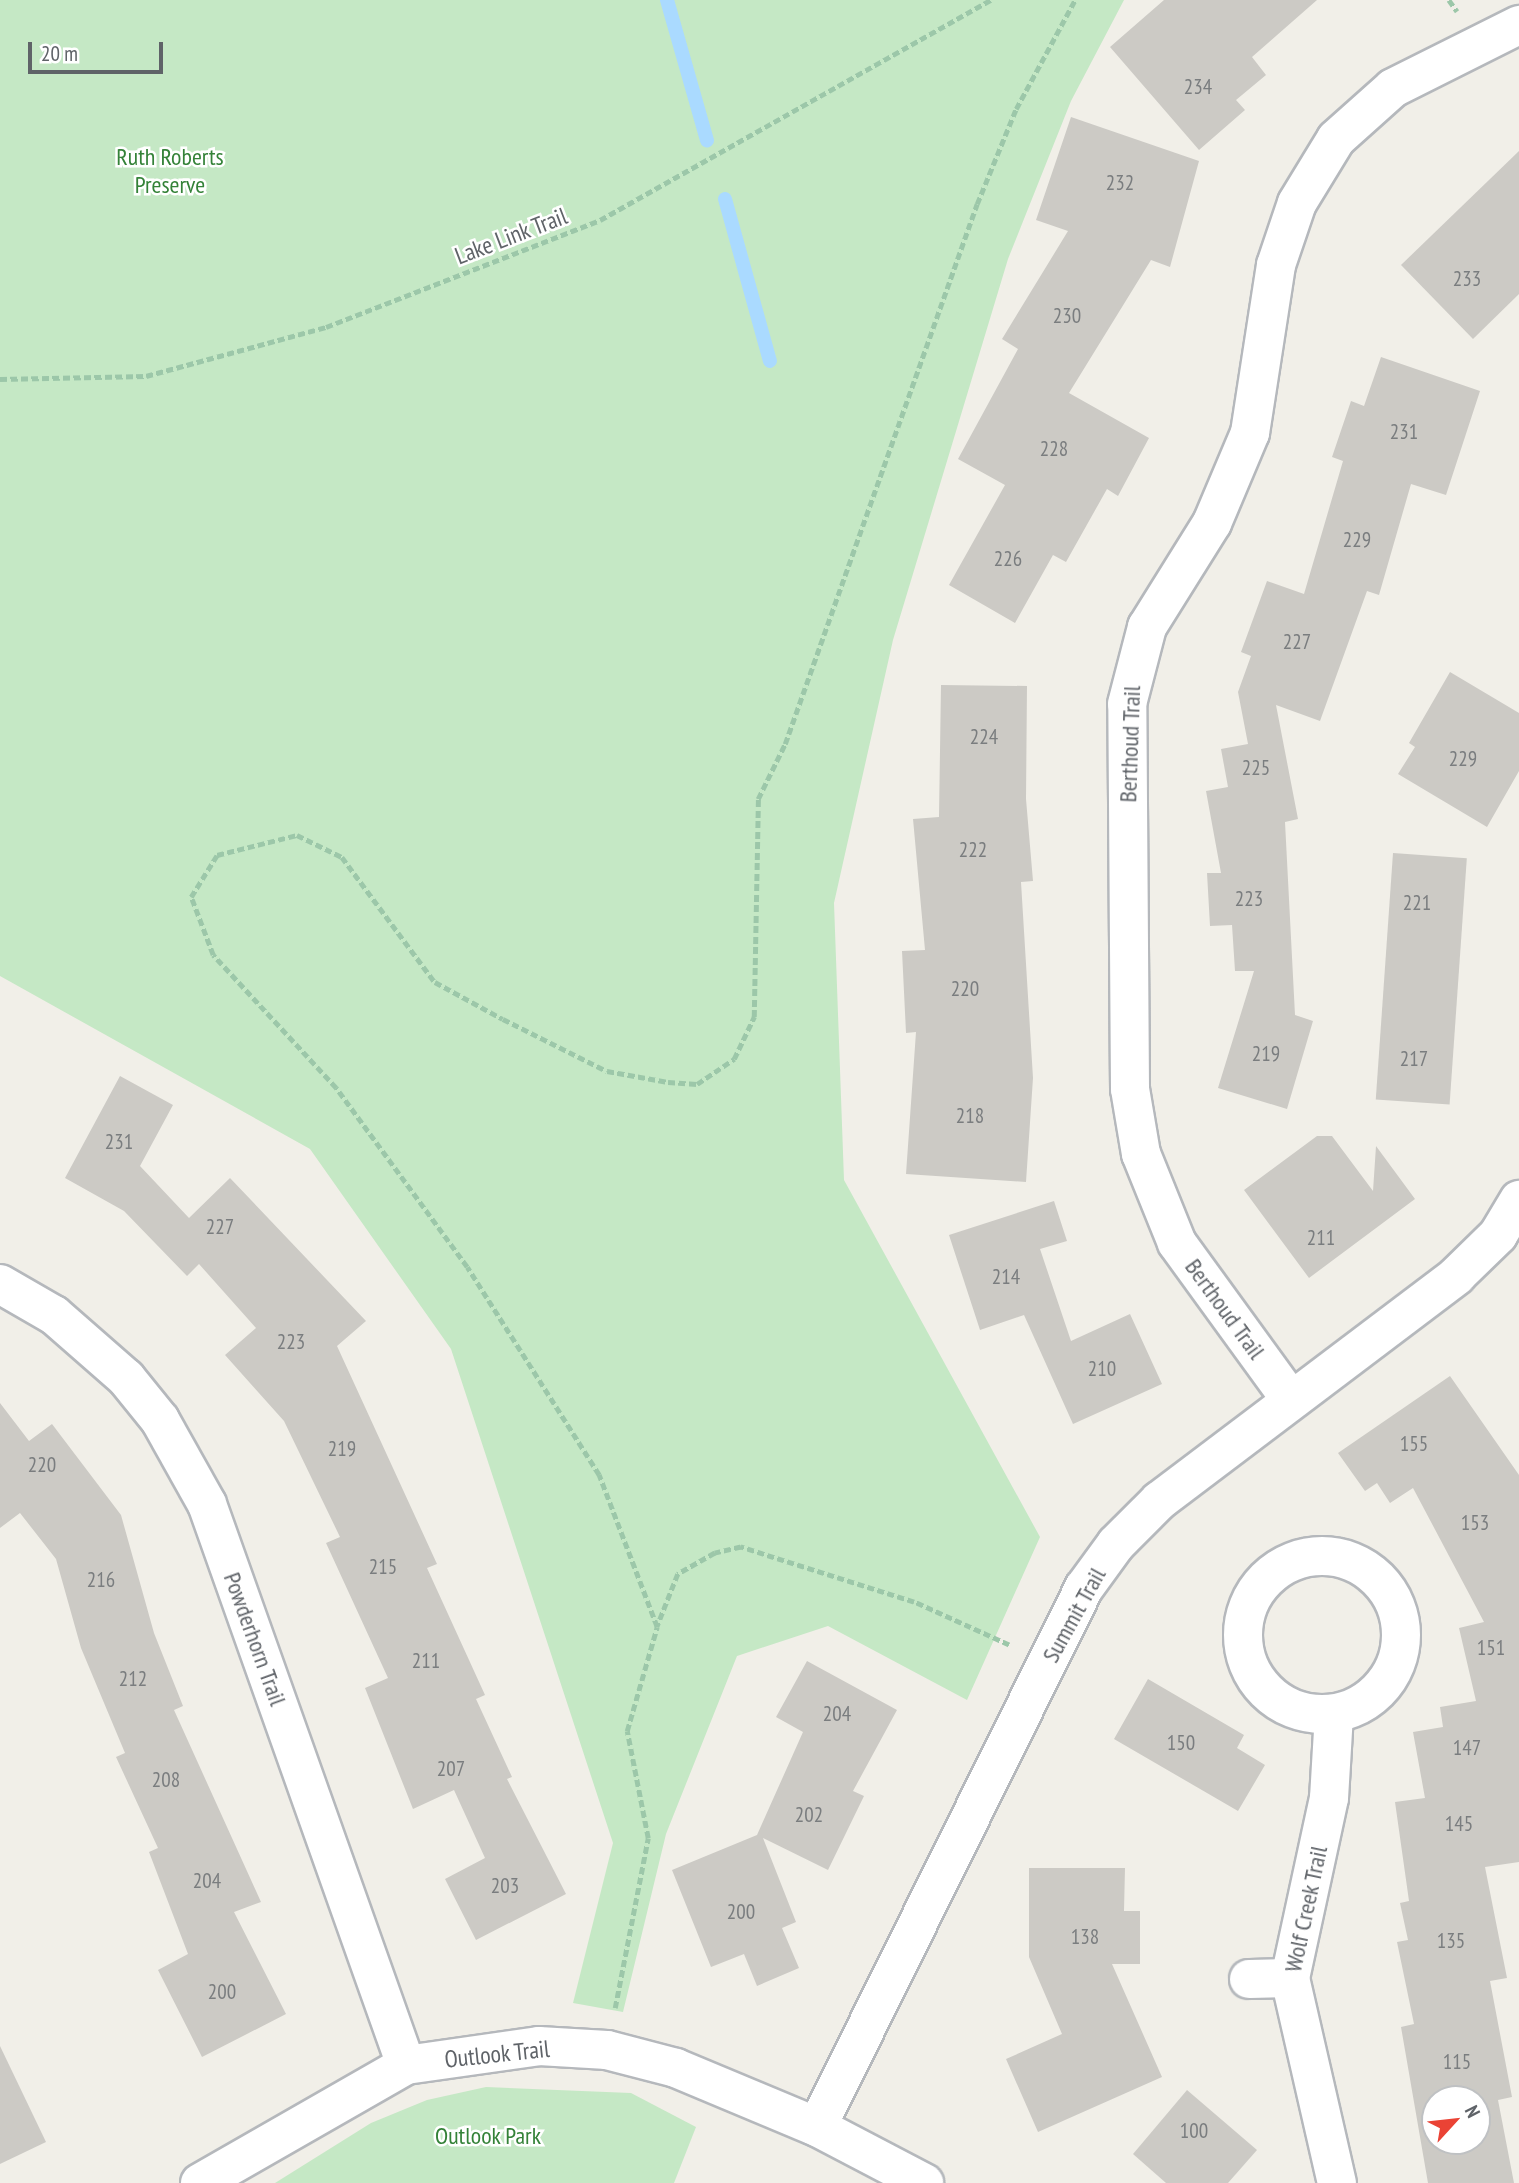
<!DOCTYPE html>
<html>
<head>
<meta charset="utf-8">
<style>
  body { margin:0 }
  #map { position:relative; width:1519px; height:2183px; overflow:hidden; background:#f1efe8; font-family:"PT Sans Narrow",sans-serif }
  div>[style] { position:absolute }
  .green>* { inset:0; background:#c5e8c5 }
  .stream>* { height:14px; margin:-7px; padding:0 7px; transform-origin:7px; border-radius:7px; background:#aadaff }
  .building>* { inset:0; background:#cccac5; transform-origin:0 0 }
  .path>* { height:4.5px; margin-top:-2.25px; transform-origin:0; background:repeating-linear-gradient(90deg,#9cc7a9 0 7px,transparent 0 10.5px) }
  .roads { filter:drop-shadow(2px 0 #b5b8bc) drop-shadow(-2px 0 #b5b8bc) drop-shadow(0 2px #b5b8bc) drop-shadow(0 -2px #b5b8bc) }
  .minor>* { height:38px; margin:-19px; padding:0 19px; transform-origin:19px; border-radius:19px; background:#fff }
  .minor>.ring { margin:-19px; padding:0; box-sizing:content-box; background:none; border:38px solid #fff; border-radius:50% }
  span { translate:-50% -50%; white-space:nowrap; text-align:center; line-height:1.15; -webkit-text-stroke:5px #fff; paint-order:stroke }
  .number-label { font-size:21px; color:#7a7d7f }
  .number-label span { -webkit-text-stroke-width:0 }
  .park-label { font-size:24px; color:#348238 }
  .street-label { font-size:24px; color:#5f6368 }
  .north { position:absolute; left:1421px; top:2085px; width:70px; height:70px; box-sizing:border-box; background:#fff; border:2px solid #bfc1c3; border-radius:50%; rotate:63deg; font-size:19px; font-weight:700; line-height:28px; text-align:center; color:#5f6368 }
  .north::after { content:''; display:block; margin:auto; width:24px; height:32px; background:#ea4335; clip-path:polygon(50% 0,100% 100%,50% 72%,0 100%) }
  .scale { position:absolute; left:28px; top:42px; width:135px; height:32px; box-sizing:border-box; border:4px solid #5f6368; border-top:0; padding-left:9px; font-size:21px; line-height:24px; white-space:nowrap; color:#5f6368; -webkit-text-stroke:5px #fff; paint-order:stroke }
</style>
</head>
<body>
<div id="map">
  <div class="green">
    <div style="clip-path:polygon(0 0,1124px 0,1071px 101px,1008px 259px,893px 640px,834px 903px,844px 1180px,1040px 1537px,967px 1700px,828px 1626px,737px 1656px,666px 1834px,623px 2012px,573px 2003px,613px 1843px,451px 1349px,310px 1149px,0 976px)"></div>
    <div style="clip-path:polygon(486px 2087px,631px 2093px,696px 2127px,674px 2183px,275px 2183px,371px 2123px,427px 2100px)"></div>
  </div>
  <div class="stream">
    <div style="left:667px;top:0;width:146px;rotate:74.1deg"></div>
    <div style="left:725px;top:199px;width:168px;rotate:74.5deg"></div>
  </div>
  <div class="building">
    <div style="clip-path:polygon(1164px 0,1317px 0,1252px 57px,1266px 75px,1236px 100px,1245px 110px,1199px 150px,1110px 47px)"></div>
    <div style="clip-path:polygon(1071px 117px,1199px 161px,1170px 267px,1151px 260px,1069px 393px,1149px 438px,1118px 496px,1107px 489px,1066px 562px,1053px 555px,1015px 623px,949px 585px,1005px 485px,958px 459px,1018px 349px,1002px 339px,1068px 231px,1036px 220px)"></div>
    <div style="clip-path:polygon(1519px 151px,1519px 294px,1473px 339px,1401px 265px)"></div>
    <div style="clip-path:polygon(1381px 357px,1480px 391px,1446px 495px,1411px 484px,1379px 595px,1367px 591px,1320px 721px,1276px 705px,1298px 819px,1285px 822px,1295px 1015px,1313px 1021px,1287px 1109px,1218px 1088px,1254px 971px,1235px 971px,1232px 925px,1210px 926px,1207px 873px,1221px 873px,1206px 791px,1228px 787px,1221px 749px,1248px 744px,1238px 692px,1251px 656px,1241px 652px,1267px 581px,1304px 594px,1343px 461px,1332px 457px,1351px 401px,1364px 406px)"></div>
    <div style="clip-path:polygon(1450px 672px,1519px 713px,1519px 771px,1487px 827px,1398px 774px,1415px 747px,1409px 743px)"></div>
    <div style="clip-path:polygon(941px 685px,1027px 686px,1026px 799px,1033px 881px,1021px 882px,1033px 1078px,1026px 1182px,906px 1174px,916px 1032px,906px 1033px,902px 951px,925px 950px,913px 819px,939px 817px)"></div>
    <div style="left:1393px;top:853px;width:74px;height:247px;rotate:4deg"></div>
    <div style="clip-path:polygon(120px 1076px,173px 1105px,140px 1166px,189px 1218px,230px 1178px,366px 1321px,337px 1346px,437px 1564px,427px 1568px,485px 1695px,476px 1699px,512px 1777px,507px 1779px,566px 1894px,476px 1940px,445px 1879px,485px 1858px,454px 1790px,413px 1809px,365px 1688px,388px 1678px,326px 1543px,340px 1537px,284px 1421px,225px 1355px,256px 1328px,199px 1264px,187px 1276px,124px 1211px,65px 1178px)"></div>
    <div style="clip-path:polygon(1317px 1136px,1332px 1136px,1373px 1191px,1376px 1146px,1415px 1199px,1309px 1278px,1244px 1190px)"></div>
    <div style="clip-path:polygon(1054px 1201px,1067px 1241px,1040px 1249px,1071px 1341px,1130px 1314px,1162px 1384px,1073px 1424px,1024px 1315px,980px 1330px,949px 1235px)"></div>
    <div style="clip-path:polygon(evenodd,1450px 1376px,1519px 1475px,1519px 1862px,1485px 1867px,1507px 1978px,1490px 1981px,1512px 2097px,1498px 2100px,1514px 2183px,1428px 2183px,1401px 2027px,1414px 2024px,1397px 1942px,1408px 1940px,1400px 1903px,1409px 1901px,1395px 1802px,1425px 1798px,1413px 1732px,1443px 1727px,1440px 1707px,1476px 1701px,1459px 1628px,1484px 1622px,1413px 1488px,1390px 1503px,1377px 1483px,1365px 1491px,1338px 1453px,1450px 1376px,1435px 2099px,1477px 2099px,1477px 2141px,1435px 2141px,1435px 2099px)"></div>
    <div style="clip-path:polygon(0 1403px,29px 1441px,52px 1424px,121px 1515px,154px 1633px,183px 1706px,174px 1710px,261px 1902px,234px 1912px,286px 2014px,202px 2057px,158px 1970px,188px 1954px,149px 1852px,158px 1848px,116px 1757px,125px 1753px,81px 1648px,56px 1559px,20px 1513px,0 1528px)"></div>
    <div style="clip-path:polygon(807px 1661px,897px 1710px,853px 1791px,864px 1796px,828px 1870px,763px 1838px,796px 1922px,782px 1928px,799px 1968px,757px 1986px,744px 1954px,711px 1967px,672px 1870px,757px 1835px,803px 1732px,776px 1717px)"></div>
    <div style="clip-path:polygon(1148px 1679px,1244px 1735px,1237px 1748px,1265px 1765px,1238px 1811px,1114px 1739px)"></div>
    <div style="clip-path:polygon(1029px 1868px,1125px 1868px,1124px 1911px,1140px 1911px,1140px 1964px,1112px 1964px,1162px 2077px,1038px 2132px,1006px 2059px,1062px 2034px,1029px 1957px)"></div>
    <div style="clip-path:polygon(0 2046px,46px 2142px,0 2164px)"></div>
    <div style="clip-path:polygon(1187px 2090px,1257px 2150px,1228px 2183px,1166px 2183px,1133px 2154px)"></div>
  </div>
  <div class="path">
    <div style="left:1449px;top:0;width:14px;rotate:54deg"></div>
    <div style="left:0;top:379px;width:146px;rotate:-1.2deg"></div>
    <div style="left:146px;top:376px;width:187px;rotate:-15.2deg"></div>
    <div style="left:326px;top:327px;width:294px;rotate:-21.3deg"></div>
    <div style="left:600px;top:220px;width:449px;rotate:-29.4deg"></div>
    <div style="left:1009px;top:1645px;width:104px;rotate:-155.6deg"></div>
    <div style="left:914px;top:1602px;width:182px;rotate:-162.4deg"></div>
    <div style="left:741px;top:1547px;width:27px;rotate:167deg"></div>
    <div style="left:715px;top:1553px;width:43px;rotate:150.4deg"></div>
    <div style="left:678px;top:1574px;width:57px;rotate:111.6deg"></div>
    <div style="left:657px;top:1627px;width:163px;rotate:-110.9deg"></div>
    <div style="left:599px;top:1475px;width:246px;rotate:-122.4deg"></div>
    <div style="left:467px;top:1267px;width:222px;rotate:-126.2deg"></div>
    <div style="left:336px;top:1088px;width:181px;rotate:-132.8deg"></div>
    <div style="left:213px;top:955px;width:62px;rotate:-110.8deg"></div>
    <div style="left:191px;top:897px;width:49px;rotate:-58.2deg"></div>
    <div style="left:217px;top:855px;width:82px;rotate:-14deg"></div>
    <div style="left:297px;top:835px;width:50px;rotate:26.1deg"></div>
    <div style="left:342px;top:857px;width:156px;rotate:53.4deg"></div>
    <div style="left:435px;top:982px;width:77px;rotate:28.6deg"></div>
    <div style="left:503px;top:1019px;width:116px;rotate:26.6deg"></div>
    <div style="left:607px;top:1071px;width:62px;rotate:10.2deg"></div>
    <div style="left:668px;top:1082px;width:29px;rotate:4deg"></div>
    <div style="left:697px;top:1084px;width:45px;rotate:-34deg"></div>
    <div style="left:734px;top:1059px;width:47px;rotate:-64.5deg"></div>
    <div style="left:754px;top:1017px;width:218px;rotate:-88.9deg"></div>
    <div style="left:758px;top:799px;width:61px;rotate:-63.9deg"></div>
    <div style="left:785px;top:744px;width:573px;rotate:-70.43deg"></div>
    <div style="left:977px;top:204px;width:103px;rotate:-67.7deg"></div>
    <div style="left:1016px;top:109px;width:124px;rotate:-61.6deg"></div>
    <div style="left:615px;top:2008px;width:173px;rotate:-79deg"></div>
    <div style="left:648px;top:1838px;width:109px;rotate:-101.1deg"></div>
    <div style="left:627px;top:1731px;width:108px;rotate:-73.9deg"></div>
  </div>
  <div class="roads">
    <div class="minor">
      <div style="left:0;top:1284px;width:62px;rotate:29.9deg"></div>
      <div style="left:54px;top:1315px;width:96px;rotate:41.2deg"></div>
      <div style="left:126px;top:1378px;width:54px;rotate:51deg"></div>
      <div style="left:160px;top:1420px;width:96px;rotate:60.8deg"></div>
      <div style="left:207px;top:1504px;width:595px;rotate:70.47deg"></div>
      <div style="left:1291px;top:1400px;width:194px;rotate:-126deg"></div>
      <div style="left:1177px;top:1243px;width:96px;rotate:-112deg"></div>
      <div style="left:1141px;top:1154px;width:66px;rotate:-99.6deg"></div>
      <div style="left:1130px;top:1089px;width:385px;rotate:-90.4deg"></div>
      <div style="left:1127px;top:704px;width:80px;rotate:-75.4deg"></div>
      <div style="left:1147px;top:627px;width:123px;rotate:-58deg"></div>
      <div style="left:1212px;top:523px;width:98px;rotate:-67.1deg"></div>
      <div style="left:1250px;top:433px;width:170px;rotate:-81.2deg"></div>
      <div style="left:1276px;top:265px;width:65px;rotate:-71.3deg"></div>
      <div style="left:1297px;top:203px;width:75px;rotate:-58.6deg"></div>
      <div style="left:1336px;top:139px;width:76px;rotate:-41.8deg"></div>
      <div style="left:1393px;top:88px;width:141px;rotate:-26.6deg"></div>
      <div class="ring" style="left:1243px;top:1556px;width:120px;height:120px"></div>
      <div style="left:1334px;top:1714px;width:84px;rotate:93.4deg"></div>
      <div style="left:1329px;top:1798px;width:184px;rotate:102.2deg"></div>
      <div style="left:1290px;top:1978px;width:210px;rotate:77.1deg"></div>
      <div style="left:1249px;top:1979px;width:41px;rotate:-1.4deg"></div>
      <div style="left:817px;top:2127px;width:602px;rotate:-63.65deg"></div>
      <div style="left:1084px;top:1588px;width:54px;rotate:-54deg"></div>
      <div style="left:1116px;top:1544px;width:61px;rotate:-45deg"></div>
      <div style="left:1159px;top:1501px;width:373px;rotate:-37.1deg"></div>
      <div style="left:1456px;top:1276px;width:59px;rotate:-44.3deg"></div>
      <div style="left:1498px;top:1235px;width:41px;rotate:-59deg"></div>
      <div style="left:200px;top:2183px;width:237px;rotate:-29.8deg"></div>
      <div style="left:406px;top:2065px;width:134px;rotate:-8.1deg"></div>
      <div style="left:539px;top:2046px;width:68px;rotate:3.4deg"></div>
      <div style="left:607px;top:2050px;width:71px;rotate:14.6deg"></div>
      <div style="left:676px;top:2068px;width:153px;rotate:22.7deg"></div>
      <div style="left:817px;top:2127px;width:121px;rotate:27.6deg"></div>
    </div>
  </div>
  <div class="number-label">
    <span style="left:1198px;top:87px">234</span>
    <span style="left:1120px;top:183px">232</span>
    <span style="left:1467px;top:279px">233</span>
    <span style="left:1067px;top:316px">230</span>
    <span style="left:1404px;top:432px">231</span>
    <span style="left:1054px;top:449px">228</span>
    <span style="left:1357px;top:540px">229</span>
    <span style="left:1008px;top:559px">226</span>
    <span style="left:1297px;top:642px">227</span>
    <span style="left:984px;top:737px">224</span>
    <span style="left:1463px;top:759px">229</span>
    <span style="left:1256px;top:768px">225</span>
    <span style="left:973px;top:850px">222</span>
    <span style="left:1249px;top:899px">223</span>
    <span style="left:1417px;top:903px">221</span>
    <span style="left:965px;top:989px">220</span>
    <span style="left:1266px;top:1054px">219</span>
    <span style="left:1414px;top:1059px">217</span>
    <span style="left:970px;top:1116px">218</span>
    <span style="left:119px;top:1142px">231</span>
    <span style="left:220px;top:1227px">227</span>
    <span style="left:1321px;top:1238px">211</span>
    <span style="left:1006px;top:1277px">214</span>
    <span style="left:291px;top:1342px">223</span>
    <span style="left:1102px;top:1369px">210</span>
    <span style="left:1414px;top:1444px">155</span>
    <span style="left:342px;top:1449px">219</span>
    <span style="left:42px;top:1465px">220</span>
    <span style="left:1475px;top:1523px">153</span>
    <span style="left:383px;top:1567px">215</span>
    <span style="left:101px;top:1580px">216</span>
    <span style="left:1491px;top:1648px">151</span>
    <span style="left:426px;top:1661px">211</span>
    <span style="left:133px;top:1679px">212</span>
    <span style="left:837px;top:1714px">204</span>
    <span style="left:1181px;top:1743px">150</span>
    <span style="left:1467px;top:1748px">147</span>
    <span style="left:451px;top:1769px">207</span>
    <span style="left:166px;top:1780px">208</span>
    <span style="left:809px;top:1815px">202</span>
    <span style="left:1459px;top:1824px">145</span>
    <span style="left:207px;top:1881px">204</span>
    <span style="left:505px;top:1886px">203</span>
    <span style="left:741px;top:1912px">200</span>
    <span style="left:1085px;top:1937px">138</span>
    <span style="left:1451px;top:1941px">135</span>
    <span style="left:222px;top:1992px">200</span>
    <span style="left:1457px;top:2062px">115</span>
    <span style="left:1194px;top:2131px">100</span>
  </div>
  <div class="park-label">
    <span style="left:170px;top:171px">Ruth Roberts<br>Preserve</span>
    <span style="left:488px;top:2136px">Outlook Park</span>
  </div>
  <div class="street-label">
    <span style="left:511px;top:236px;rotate:-21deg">Lake Link Trail</span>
    <span style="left:1130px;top:744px;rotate:-88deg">Berthoud Trail</span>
    <span style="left:1225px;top:1309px;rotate:54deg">Berthoud Trail</span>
    <span style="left:1074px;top:1615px;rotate:-61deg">Summit Trail</span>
    <span style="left:255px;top:1639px;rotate:70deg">Powderhorn Trail</span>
    <span style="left:1306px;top:1909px;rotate:-78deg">Wolf Creek Trail</span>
    <span style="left:497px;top:2054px;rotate:-6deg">Outlook Trail</span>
  </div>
  <div class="north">N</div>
  <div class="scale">20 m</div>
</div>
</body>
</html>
